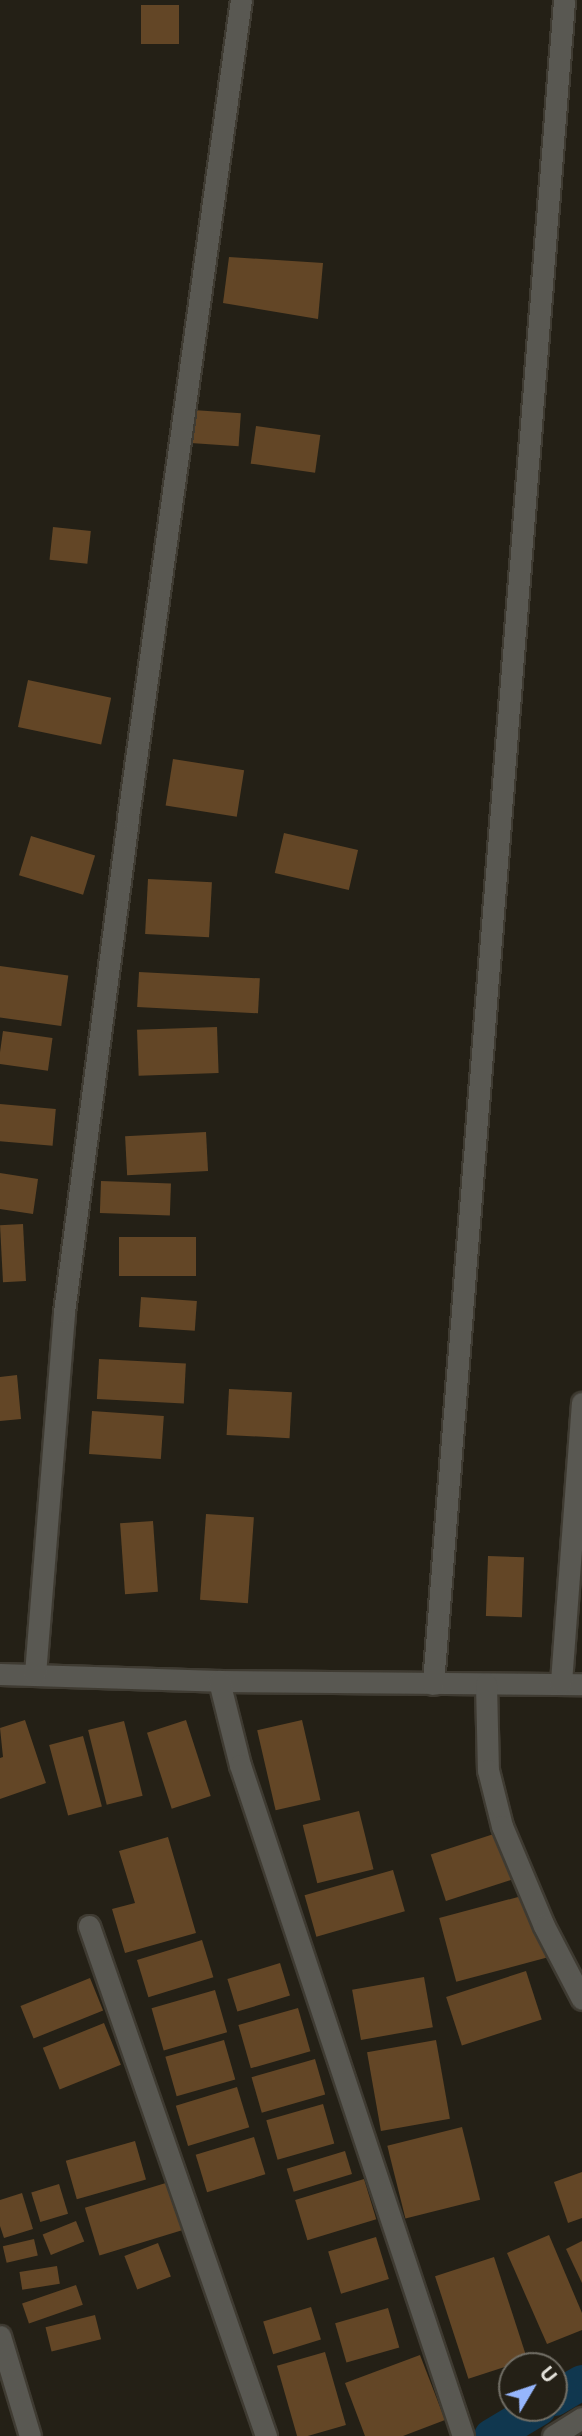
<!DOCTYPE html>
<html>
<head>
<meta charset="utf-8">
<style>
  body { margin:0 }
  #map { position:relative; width:582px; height:2436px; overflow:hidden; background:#242016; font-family:Inter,sans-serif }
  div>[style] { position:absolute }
  .canal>* { height:35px; margin:-17.5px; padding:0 17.5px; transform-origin:17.5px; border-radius:17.5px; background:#10374f }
  .building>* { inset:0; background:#634626; transform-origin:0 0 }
  .roads { filter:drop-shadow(2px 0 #3f3b32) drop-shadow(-2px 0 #3f3b32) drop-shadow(0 2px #3f3b32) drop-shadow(0 -2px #3f3b32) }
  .minor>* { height:21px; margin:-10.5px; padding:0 10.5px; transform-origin:10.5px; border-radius:10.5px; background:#595852 }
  span { translate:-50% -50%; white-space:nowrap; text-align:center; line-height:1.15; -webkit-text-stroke:5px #242016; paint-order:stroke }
  .north { position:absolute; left:498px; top:2352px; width:70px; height:70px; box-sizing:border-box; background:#242016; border:2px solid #716e65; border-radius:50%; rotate:51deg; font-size:19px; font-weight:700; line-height:28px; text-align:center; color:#e4e2db }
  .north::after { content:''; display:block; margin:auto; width:24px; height:32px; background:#96b6fd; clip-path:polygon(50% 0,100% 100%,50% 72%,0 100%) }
</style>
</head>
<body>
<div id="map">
  <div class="canal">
    <div style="left:554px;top:2398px;width:32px;rotate:-30deg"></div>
    <div style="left:491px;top:2436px;width:55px;rotate:-30.8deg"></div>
  </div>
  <div class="building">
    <div style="left:141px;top:5px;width:38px;height:39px"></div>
    <div style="clip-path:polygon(229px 257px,323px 263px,318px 319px,223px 303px)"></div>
    <div style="left:193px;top:410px;width:48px;height:33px;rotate:4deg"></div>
    <div style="left:256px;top:426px;width:65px;height:38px;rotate:8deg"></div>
    <div style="left:53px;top:527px;width:38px;height:33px;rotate:6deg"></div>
    <div style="left:28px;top:680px;width:85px;height:48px;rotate:12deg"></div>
    <div style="left:173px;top:759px;width:72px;height:47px;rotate:9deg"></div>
    <div style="left:284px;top:833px;width:76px;height:41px;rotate:13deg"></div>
    <div style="left:31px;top:836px;width:67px;height:41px;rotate:17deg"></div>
    <div style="left:148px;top:879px;width:64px;height:55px;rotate:3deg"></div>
    <div style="left:0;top:966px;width:69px;height:51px;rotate:8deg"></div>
    <div style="left:139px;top:972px;width:121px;height:35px;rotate:3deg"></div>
    <div style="left:217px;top:1027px;width:46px;height:80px;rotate:88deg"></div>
    <div style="left:3px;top:1031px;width:50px;height:33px;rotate:8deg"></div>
    <div style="left:0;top:1104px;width:56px;height:37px;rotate:5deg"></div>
    <div style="left:206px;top:1132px;width:39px;height:81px;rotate:87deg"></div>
    <div style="clip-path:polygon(0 1173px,38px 1179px,33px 1214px,0 1209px)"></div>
    <div style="left:101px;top:1181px;width:70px;height:32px;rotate:2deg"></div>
    <div style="left:23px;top:1224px;width:57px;height:23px;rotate:87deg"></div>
    <div style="left:119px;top:1237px;width:77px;height:39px"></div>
    <div style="left:141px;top:1297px;width:56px;height:30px;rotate:4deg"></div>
    <div style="left:99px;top:1359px;width:87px;height:40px;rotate:3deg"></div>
    <div style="clip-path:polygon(17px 1375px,21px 1419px,0 1421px,0 1377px)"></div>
    <div style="left:229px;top:1389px;width:63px;height:46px;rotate:3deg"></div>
    <div style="left:92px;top:1411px;width:72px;height:43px;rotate:4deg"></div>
    <div style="left:206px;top:1514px;width:48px;height:86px;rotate:4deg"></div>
    <div style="left:153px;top:1521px;width:71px;height:33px;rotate:86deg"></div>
    <div style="left:488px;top:1556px;width:36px;height:60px;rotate:2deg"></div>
    <div style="clip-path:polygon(25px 1720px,46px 1783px,0 1799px,0 1758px,3px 1757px,0 1728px)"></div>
    <div style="left:186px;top:1720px;width:80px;height:41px;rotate:72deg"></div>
    <div style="left:302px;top:1720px;width:82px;height:46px;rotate:77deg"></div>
    <div style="left:124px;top:1721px;width:77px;height:37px;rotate:76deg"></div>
    <div style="left:83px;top:1736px;width:73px;height:35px;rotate:75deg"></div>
    <div style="left:359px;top:1811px;width:60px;height:58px;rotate:76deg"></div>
    <div style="left:503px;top:1831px;width:49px;height:76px;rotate:72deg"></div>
    <div style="clip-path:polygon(168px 1837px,196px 1933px,125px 1953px,112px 1909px,135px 1903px,119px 1851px)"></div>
    <div style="left:393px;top:1870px;width:43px;height:92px;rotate:74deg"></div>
    <div style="left:529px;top:1894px;width:66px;height:93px;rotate:75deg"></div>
    <div style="left:202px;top:1940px;width:39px;height:68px;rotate:73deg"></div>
    <div style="left:280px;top:1963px;width:34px;height:55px;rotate:73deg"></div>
    <div style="left:526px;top:1971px;width:51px;height:84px;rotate:72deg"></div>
    <div style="left:424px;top:1977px;width:51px;height:73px;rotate:80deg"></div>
    <div style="left:90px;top:1978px;width:35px;height:75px;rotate:68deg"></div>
    <div style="left:215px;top:1990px;width:44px;height:66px;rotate:74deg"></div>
    <div style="left:298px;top:2008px;width:45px;height:62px;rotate:74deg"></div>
    <div style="left:104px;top:2023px;width:45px;height:66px;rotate:68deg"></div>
    <div style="left:224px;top:2040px;width:41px;height:61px;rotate:74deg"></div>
    <div style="left:436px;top:2040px;width:80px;height:70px;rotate:80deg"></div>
    <div style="left:315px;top:2059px;width:37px;height:66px;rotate:74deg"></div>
    <div style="left:237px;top:2087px;width:42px;height:64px;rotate:73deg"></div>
    <div style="left:323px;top:2104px;width:41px;height:59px;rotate:74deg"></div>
    <div style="left:462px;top:2127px;width:75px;height:77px;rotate:76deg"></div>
    <div style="left:254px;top:2137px;width:39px;height:61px;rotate:73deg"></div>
    <div style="left:135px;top:2141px;width:40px;height:72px;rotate:74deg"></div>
    <div style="left:345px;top:2151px;width:24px;height:61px;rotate:73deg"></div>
    <div style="clip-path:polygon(582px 2172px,582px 2218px,568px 2223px,554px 2182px)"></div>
    <div style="left:364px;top:2179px;width:42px;height:72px;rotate:73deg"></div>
    <div style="left:169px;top:2182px;width:50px;height:88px;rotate:73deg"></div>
    <div style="left:59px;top:2184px;width:31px;height:29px;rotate:73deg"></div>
    <div style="clip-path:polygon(22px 2193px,33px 2229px,4px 2238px,0 2226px,0 2200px)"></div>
    <div style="left:76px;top:2221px;width:22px;height:36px;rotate:68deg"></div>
    <div style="clip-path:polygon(549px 2235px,582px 2313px,582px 2330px,547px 2344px,507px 2253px)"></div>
    <div style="left:376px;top:2237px;width:44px;height:50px;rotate:73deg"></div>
    <div style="left:34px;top:2239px;width:17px;height:32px;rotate:77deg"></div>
    <div style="clip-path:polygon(582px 2241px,582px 2283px,566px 2249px)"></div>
    <div style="left:158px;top:2243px;width:36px;height:36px;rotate:69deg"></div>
    <div style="left:494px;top:2257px;width:108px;height:62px;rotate:72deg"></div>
    <div style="left:57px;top:2266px;width:18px;height:38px;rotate:81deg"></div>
    <div style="left:76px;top:2285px;width:21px;height:57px;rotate:71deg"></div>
    <div style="left:311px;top:2307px;width:34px;height:50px;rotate:73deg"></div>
    <div style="left:388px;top:2308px;width:41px;height:55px;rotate:74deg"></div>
    <div style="left:95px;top:2315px;width:25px;height:51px;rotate:76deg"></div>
    <div style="left:325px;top:2352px;width:76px;height:50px;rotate:74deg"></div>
    <div style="clip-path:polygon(420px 2355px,445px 2420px,403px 2436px,365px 2436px,345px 2383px)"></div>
  </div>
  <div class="roads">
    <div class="minor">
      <div style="left:0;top:1674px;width:219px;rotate:1.8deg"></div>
      <div style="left:219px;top:1681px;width:363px;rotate:0.5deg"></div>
      <div style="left:35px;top:1674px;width:363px;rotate:-85.4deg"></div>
      <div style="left:64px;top:1312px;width:499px;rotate:-82.6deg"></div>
      <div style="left:128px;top:817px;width:825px;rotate:-82.13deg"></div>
      <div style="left:219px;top:1681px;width:87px;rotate:76deg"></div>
      <div style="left:240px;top:1765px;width:707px;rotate:71.62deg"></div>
      <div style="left:561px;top:1682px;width:280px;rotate:-85.7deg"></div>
      <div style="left:433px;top:1684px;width:1689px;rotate:-85.55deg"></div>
      <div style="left:486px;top:1684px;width:86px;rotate:88.7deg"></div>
      <div style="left:488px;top:1770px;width:58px;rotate:76deg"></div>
      <div style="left:502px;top:1826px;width:108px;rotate:67.2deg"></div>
      <div style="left:544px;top:1926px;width:82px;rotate:62.5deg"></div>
      <div style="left:89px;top:1926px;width:540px;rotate:70.86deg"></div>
      <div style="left:0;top:2336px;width:104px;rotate:73.3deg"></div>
      <div style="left:553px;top:2436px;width:34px;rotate:-32deg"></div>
    </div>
  </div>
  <div class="north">U</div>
</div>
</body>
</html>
